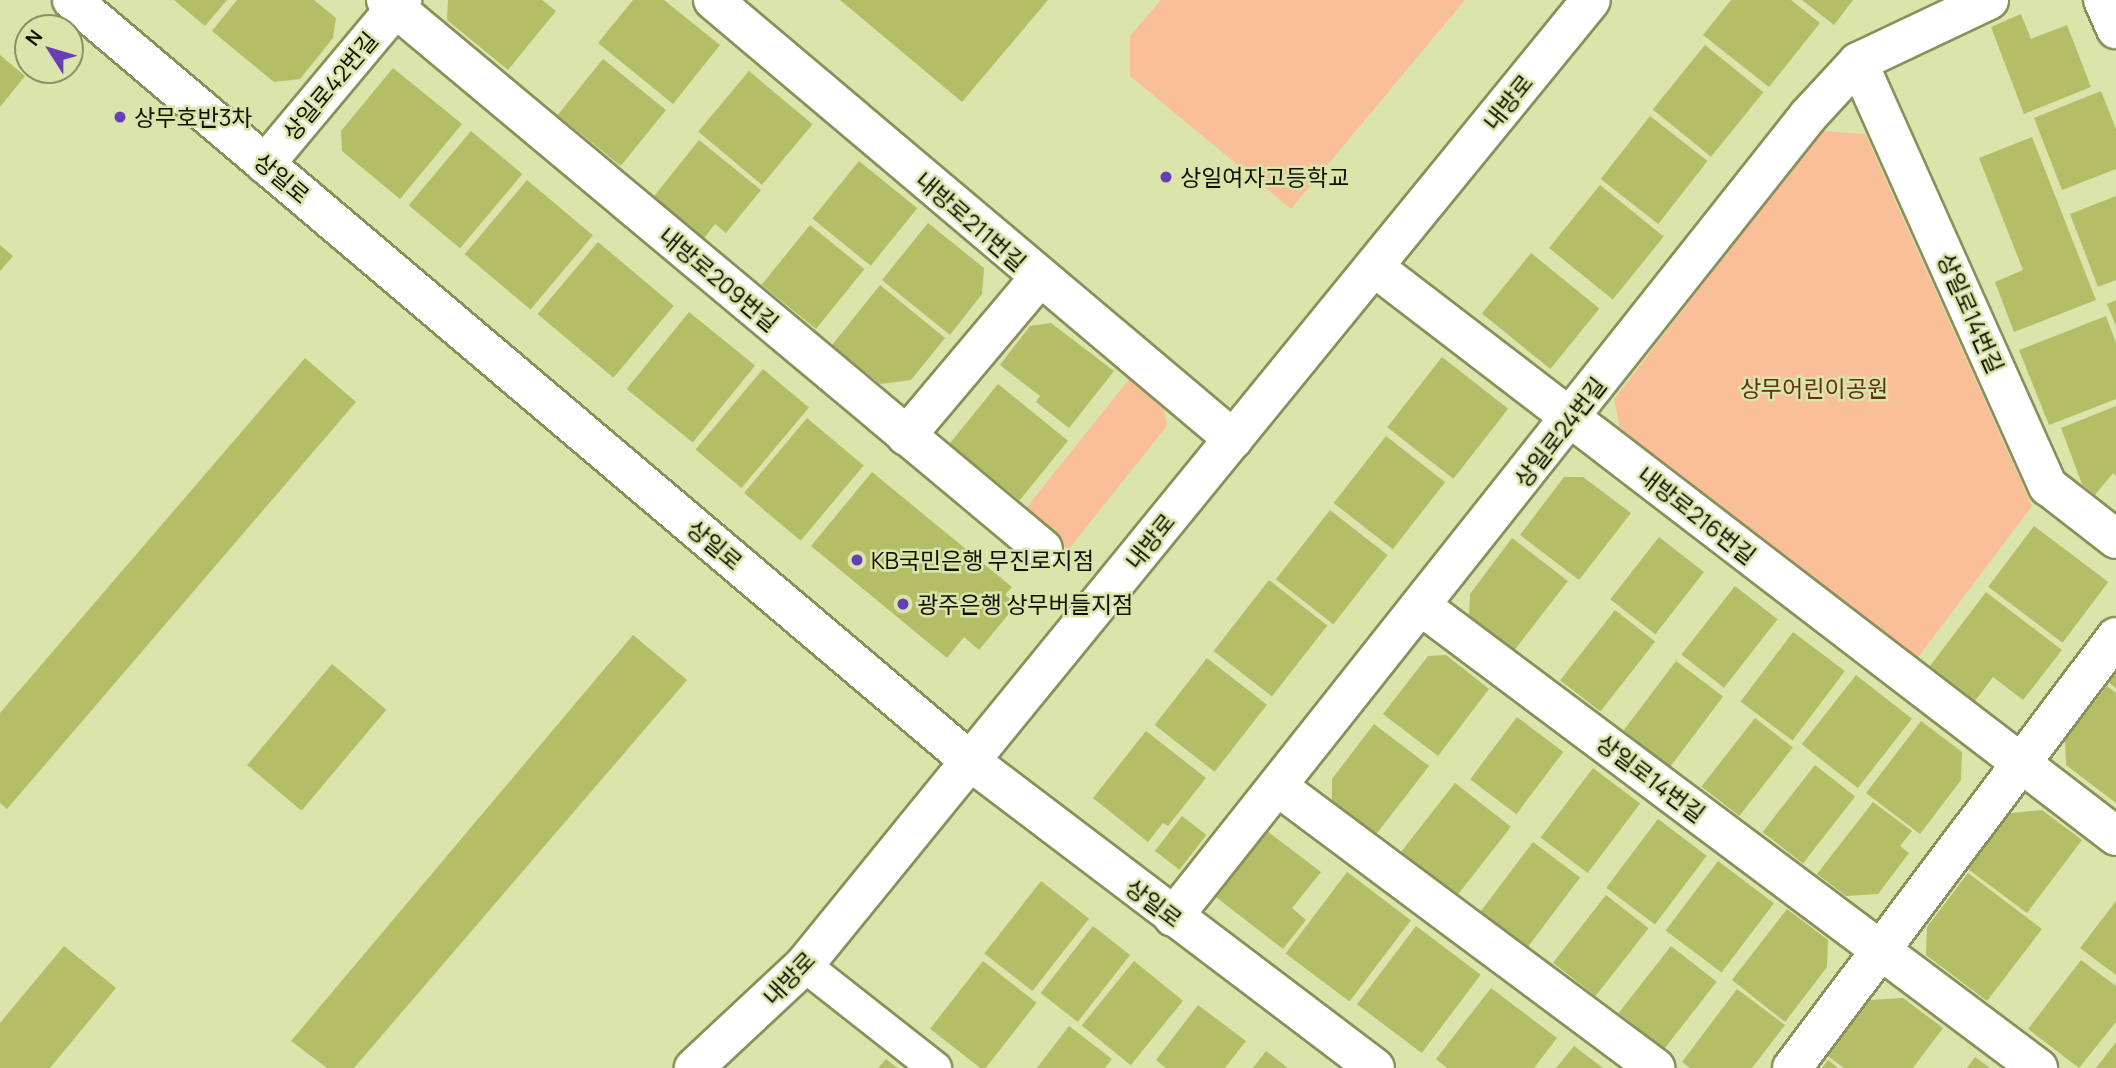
<!DOCTYPE html>
<html>
<head>
<meta charset="utf-8">
<style>
  body { margin:0 }
  #map { position:relative; width:2116px; height:1068px; overflow:hidden; background:#dbe4ab; font-family:Manrope,"Noto Sans KR",sans-serif }
  div>[style] { position:absolute }
  .green>* { inset:0; background:#f9bf99 }
  .building>* { inset:0; background:#b4be67; transform-origin:0 0 }
  .roads { filter:drop-shadow(2px 0 #89905a) drop-shadow(-2px 0 #89905a) drop-shadow(0 2px #89905a) drop-shadow(0 -2px #89905a) }
  .pedestrian>* { height:32px; margin:-16px; padding:0 16px; transform-origin:16px; border-radius:16px; background:#fff }
  .minor>* { height:38px; margin:-19px; padding:0 19px; transform-origin:19px; border-radius:19px; background:#fff }
  .tertiary>* { height:38px; margin:-19px; padding:0 19px; transform-origin:19px; border-radius:19px; background:#fff }
  .secondary>* { height:38px; margin:-19px; padding:0 19px; transform-origin:19px; border-radius:19px; background:#fff }
  .dots>* { width:19px; height:19px; translate:-50% -50%; box-sizing:border-box; border:4px solid #dbe4ab; border-radius:50% }
  span { translate:-50% -50%; white-space:nowrap; text-align:center; line-height:1.15; -webkit-text-stroke:5px #dbe4ab; paint-order:stroke }
  .street-label { font-size:23px; color:#101201 }
  .poi-label { font-size:23px; color:#101201 }
  .left { translate:0 -50%; text-align:left }
  .park-label { font-size:23px; color:#613108 }
  .north { position:absolute; left:14px; top:14px; width:70px; height:70px; box-sizing:border-box; background:#dbe4ab; border:2px solid #8a9067; border-radius:50%; rotate:307deg; font-size:19px; font-weight:700; line-height:28px; text-align:center; color:#101201 }
  .north::after { content:''; display:block; margin:auto; width:24px; height:32px; background:#683eb7; clip-path:polygon(50% 0,100% 100%,50% 72%,0 100%) }
</style>
</head>
<body>
<div id="map">
  <div class="green">
    <div style="clip-path:polygon(1161px 0,1465px 0,1291px 209px,1130px 76px,1130px 36px)"></div>
    <div style="clip-path:polygon(1821px 131px,1865px 134px,2032px 506px,1916px 660px,1620px 429px,1614px 399px)"></div>
    <div style="clip-path:polygon(1130px 378px,1163px 404px,1167px 426px,1068px 550px,1022px 513px)"></div>
  </div>
  <div class="building">
    <div style="clip-path:polygon(174px 0,227px 0,205px 26px)"></div>
    <div style="clip-path:polygon(237px 0,314px 0,336px 18px,333px 38px,300px 79px,274px 82px,212px 31px)"></div>
    <div style="clip-path:polygon(448px 0,542px 0,556px 11px,508px 70px,447px 20px)"></div>
    <div style="clip-path:polygon(633px 0,664px 0,720px 45px,673px 104px,598px 43px)"></div>
    <div style="clip-path:polygon(840px 0,1048px 0,962px 102px)"></div>
    <div style="clip-path:polygon(1731px 0,1791px 0,1820px 23px,1769px 87px,1703px 35px)"></div>
    <div style="clip-path:polygon(1802px 0,1853px 0,1834px 25px)"></div>
    <div style="clip-path:polygon(2021px 14px,2031px 39px,2067px 25px,2091px 87px,2024px 114px,1991px 27px)"></div>
    <div style="left:1705px;top:45px;width:75px;height:83px;rotate:39deg"></div>
    <div style="clip-path:polygon(0 55px,25px 76px,0 107px)"></div>
    <div style="left:603px;top:59px;width:81px;height:72px;rotate:39deg"></div>
    <div style="clip-path:polygon(393px 68px,462px 124px,400px 199px,342px 151px,341px 131px)"></div>
    <div style="left:749px;top:71px;width:83px;height:79px;rotate:40deg"></div>
    <div style="clip-path:polygon(2101px 91px,2116px 129px,2116px 169px,2062px 190px,2034px 118px)"></div>
    <div style="left:1650px;top:116px;width:73px;height:80px;rotate:38deg"></div>
    <div style="left:471px;top:131px;width:67px;height:97px;rotate:40deg"></div>
    <div style="clip-path:polygon(2032px 137px,2096px 300px,2014px 332px,1995px 282px,2023px 270px,1979px 158px)"></div>
    <div style="clip-path:polygon(699px 140px,761px 190px,726px 233px,715px 224px,701px 242px,651px 200px)"></div>
    <div style="left:859px;top:161px;width:75px;height:74px;rotate:39deg"></div>
    <div style="left:527px;top:180px;width:86px;height:97px;rotate:40deg"></div>
    <div style="left:1600px;top:185px;width:82px;height:81px;rotate:39deg"></div>
    <div style="clip-path:polygon(2116px 196px,2116px 280px,2098px 287px,2070px 214px)"></div>
    <div style="clip-path:polygon(928px 223px,984px 268px,982px 294px,950px 335px,882px 280px)"></div>
    <div style="left:810px;top:225px;width:70px;height:77px;rotate:39deg"></div>
    <div style="left:598px;top:242px;width:99px;height:94px;rotate:40deg"></div>
    <div style="clip-path:polygon(0 245px,13px 256px,0 271px)"></div>
    <div style="left:1531px;top:253px;width:88px;height:78px;rotate:39deg"></div>
    <div style="clip-path:polygon(880px 285px,945px 338px,911px 380px,880px 384px,832px 345px)"></div>
    <div style="clip-path:polygon(2116px 300px,2116px 326px,2107px 304px)"></div>
    <div style="left:689px;top:312px;width:85px;height:99px;rotate:39deg"></div>
    <div style="clip-path:polygon(2106px 316px,2116px 343px,2116px 399px,2049px 425px,2019px 350px)"></div>
    <div style="clip-path:polygon(1051px 323px,1114px 371px,1069px 428px,1036px 402px,1040px 396px,1000px 365px,1030px 326px)"></div>
    <div style="left:1442px;top:357px;width:84px;height:89px;rotate:38deg"></div>
    <div style="clip-path:polygon(305px 358px,356px 402px,7px 809px,0 803px,0 713px)"></div>
    <div style="left:763px;top:369px;width:60px;height:105px;rotate:40deg"></div>
    <div style="left:998px;top:384px;width:90px;height:77px;rotate:39deg"></div>
    <div style="clip-path:polygon(2116px 406px,2116px 476px,2113px 473px,2095px 495px,2082px 484px,2061px 428px)"></div>
    <div style="left:807px;top:418px;width:74px;height:98px;rotate:40deg"></div>
    <div style="left:1386px;top:436px;width:75px;height:85px;rotate:38deg"></div>
    <div style="clip-path:polygon(872px 472px,1012px 587px,1005px 595px,1017px 604px,979px 650px,964px 637px,947px 658px,811px 546px)"></div>
    <div style="clip-path:polygon(1564px 477px,1583px 477px,1631px 513px,1579px 580px,1520px 535px)"></div>
    <div style="left:1330px;top:510px;width:73px;height:88px;rotate:38deg"></div>
    <div style="left:2034px;top:526px;width:93px;height:76px;rotate:37deg"></div>
    <div style="left:1659px;top:537px;width:57px;height:79px;rotate:38deg"></div>
    <div style="clip-path:polygon(1512px 538px,1568px 581px,1513px 652px,1469px 619px,1470px 594px)"></div>
    <div style="left:1269px;top:580px;width:74px;height:90px;rotate:38deg"></div>
    <div style="left:1735px;top:586px;width:54px;height:87px;rotate:38deg"></div>
    <div style="clip-path:polygon(1986px 592px,2062px 650px,2023px 700px,1993px 677px,1975px 701px,1930px 666px)"></div>
    <div style="left:1615px;top:610px;width:51px;height:89px;rotate:38deg"></div>
    <div style="left:1793px;top:632px;width:65px;height:87px;rotate:37deg"></div>
    <div style="clip-path:polygon(633px 635px,687px 680px,354px 1068px,327px 1068px,291px 1041px)"></div>
    <div style="clip-path:polygon(1446px 655px,1489px 689px,1438px 756px,1383px 714px,1428px 656px)"></div>
    <div style="left:1207px;top:658px;width:76px;height:85px;rotate:38deg"></div>
    <div style="left:1676px;top:661px;width:59px;height:88px;rotate:37deg"></div>
    <div style="left:332px;top:664px;width:71px;height:132px;rotate:40deg"></div>
    <div style="clip-path:polygon(2116px 671px,2116px 688px,2108px 682px)"></div>
    <div style="left:1856px;top:675px;width:71px;height:88px;rotate:38deg"></div>
    <div style="clip-path:polygon(2107px 686px,2116px 693px,2116px 803px,2066px 765px,2065px 739px)"></div>
    <div style="left:1517px;top:717px;width:58px;height:78px;rotate:37deg"></div>
    <div style="left:1755px;top:718px;width:48px;height:87px;rotate:38deg"></div>
    <div style="clip-path:polygon(1921px 721px,1962px 752px,1961px 780px,1920px 834px,1866px 793px)"></div>
    <div style="clip-path:polygon(1374px 724px,1429px 766px,1374px 837px,1332px 805px,1332px 779px)"></div>
    <div style="clip-path:polygon(1146px 731px,1206px 778px,1168px 826px,1163px 823px,1148px 842px,1093px 798px)"></div>
    <div style="left:1815px;top:765px;width:51px;height:85px;rotate:38deg"></div>
    <div style="left:1593px;top:768px;width:59px;height:87px;rotate:37deg"></div>
    <div style="left:1455px;top:783px;width:71px;height:88px;rotate:38deg"></div>
    <div style="clip-path:polygon(1873px 802px,1912px 831px,1900px 846px,1909px 853px,1878px 894px,1846px 896px,1817px 874px)"></div>
    <div style="clip-path:polygon(2042px 810px,2082px 840px,2027px 913px,1968px 869px,2011px 813px)"></div>
    <div style="left:1182px;top:816px;width:31px;height:44px;rotate:38deg"></div>
    <div style="left:1658px;top:819px;width:61px;height:86px;rotate:37deg"></div>
    <div style="clip-path:polygon(1263px 828px,1321px 872px,1292px 908px,1306px 920px,1283px 949px,1212px 894px)"></div>
    <div style="left:1533px;top:842px;width:59px;height:87px;rotate:37deg"></div>
    <div style="left:1718px;top:861px;width:70px;height:87px;rotate:37deg"></div>
    <div style="left:1347px;top:872px;width:80px;height:102px;rotate:37deg"></div>
    <div style="clip-path:polygon(1968px 873px,2042px 929px,1987px 1001px,1926px 955px,1927px 927px)"></div>
    <div style="left:1041px;top:881px;width:61px;height:92px;rotate:38deg"></div>
    <div style="left:1606px;top:895px;width:54px;height:86px;rotate:38deg"></div>
    <div style="clip-path:polygon(2116px 901px,2116px 975px,2080px 948px)"></div>
    <div style="clip-path:polygon(1787px 909px,1828px 940px,1827px 967px,1785px 1022px,1732px 980px)"></div>
    <div style="left:1093px;top:926px;width:47px;height:85px;rotate:38deg"></div>
    <div style="left:1416px;top:926px;width:81px;height:98px;rotate:37deg"></div>
    <div style="clip-path:polygon(64px 946px,116px 988px,50px 1068px,0 1068px,0 1023px)"></div>
    <div style="left:1671px;top:946px;width:58px;height:85px;rotate:38deg"></div>
    <div style="clip-path:polygon(2081px 960px,2116px 986px,2116px 1022px,2079px 1068px,2028px 1029px)"></div>
    <div style="left:983px;top:961px;width:68px;height:86px;rotate:38deg"></div>
    <div style="left:1134px;top:961px;width:63px;height:83px;rotate:39deg"></div>
    <div style="clip-path:polygon(1491px 988px,1557px 1038px,1534px 1068px,1447px 1068px,1436px 1059px)"></div>
    <div style="clip-path:polygon(1737px 989px,1785px 1025px,1752px 1068px,1690px 1068px,1682px 1062px)"></div>
    <div style="clip-path:polygon(1903px 998px,1943px 1028px,1913px 1068px,1844px 1068px,1828px 1056px,1870px 1000px)"></div>
    <div style="clip-path:polygon(1198px 1005px,1246px 1041px,1225px 1068px,1166px 1068px,1156px 1060px)"></div>
    <div style="clip-path:polygon(1069px 1026px,1112px 1059px,1105px 1068px,1037px 1068px)"></div>
    <div style="clip-path:polygon(2116px 1042px,2116px 1068px,2096px 1068px)"></div>
    <div style="clip-path:polygon(1574px 1046px,1603px 1068px,1556px 1068px)"></div>
    <div style="clip-path:polygon(1266px 1051px,1288px 1068px,1253px 1068px)"></div>
    <div style="clip-path:polygon(1975px 1057px,1990px 1068px,1967px 1068px)"></div>
    <div style="clip-path:polygon(886px 1059px,897px 1068px,878px 1068px)"></div>
    <div style="clip-path:polygon(1828px 1060px,1838px 1068px,1822px 1068px)"></div>
  </div>
  <div class="roads">
    <div class="pedestrian">
      <div style="left:804px;top:965px;width:167px;rotate:38.2deg"></div>
    </div>
    <div class="minor">
      <div style="left:386px;top:0;width:856px;rotate:39.88deg"></div>
      <div style="left:713px;top:0;width:681px;rotate:40.17deg"></div>
      <div style="left:2103px;top:0;width:32px;rotate:66deg"></div>
      <div style="left:1858px;top:62px;width:465px;rotate:65.9deg"></div>
      <div style="left:2048px;top:486px;width:86px;rotate:37.9deg"></div>
      <div style="left:265px;top:164px;width:214px;rotate:-50.1deg"></div>
      <div style="left:1374px;top:267px;width:935px;rotate:37.48deg"></div>
      <div style="left:906px;top:436px;width:205px;rotate:-49.9deg"></div>
      <div style="left:1421px;top:606px;width:771px;rotate:36.83deg"></div>
      <div style="left:970px;top:761px;width:508px;rotate:37.16deg"></div>
      <div style="left:1277px;top:786px;width:472px;rotate:36.7deg"></div>
      <div style="left:1173px;top:917px;width:1022px;rotate:-51.59deg"></div>
      <div style="left:1808px;top:116px;width:74px;rotate:-47.2deg"></div>
      <div style="left:1858px;top:62px;width:145px;rotate:-25.3deg"></div>
      <div style="left:1792px;top:1068px;width:539px;rotate:-53.07deg"></div>
    </div>
    <div class="tertiary">
      <div style="left:72px;top:0;width:1177px;rotate:40.28deg"></div>
      <div style="left:970px;top:761px;width:263px;rotate:129.1deg"></div>
      <div style="left:804px;top:965px;width:151px;rotate:136.9deg"></div>
      <div style="left:1233px;top:439px;width:566px;rotate:-50.8deg"></div>
    </div>
    <div class="secondary">
      <div style="left:970px;top:761px;width:416px;rotate:-50.8deg"></div>
    </div>
  </div>
  <div class="dots">
    <div style="left:120px;top:117px;background:#683eb7"></div>
    <div style="left:1166px;top:177px;background:#683eb7"></div>
    <div style="left:857px;top:560px;background:#683eb7"></div>
    <div style="left:903px;top:604px;background:#683eb7"></div>
  </div>
  <div class="street-label">
    <span style="left:330px;top:86px;rotate:-50deg">상일로42번길</span>
    <span style="left:1508px;top:102px;rotate:-51deg">내방로</span>
    <span style="left:282px;top:178px;rotate:40deg">상일로</span>
    <span style="left:971px;top:221px;rotate:41deg">내방로211번길</span>
    <span style="left:719px;top:279px;rotate:40deg">내방로209번길</span>
    <span style="left:1971px;top:313px;rotate:66deg">상일로14번길</span>
    <span style="left:1560px;top:432px;rotate:-52deg">상일로24번길</span>
    <span style="left:1697px;top:515px;rotate:38deg">내방로216번길</span>
    <span style="left:1150px;top:541px;rotate:-51deg">내방로</span>
    <span style="left:715px;top:545px;rotate:40deg">상일로</span>
    <span style="left:1651px;top:778px;rotate:37deg">상일로14번길</span>
    <span style="left:1154px;top:903px;rotate:37deg">상일로</span>
    <span style="left:789px;top:978px;rotate:-46deg">내방로</span>
  </div>
  <div class="poi-label">
    <span class="left" style="left:134px;top:117px">상무호반3차</span>
    <span class="left" style="left:1180px;top:177px">상일여자고등학교</span>
    <span class="left" style="left:871px;top:560px">KB국민은행 무진로지점</span>
    <span class="left" style="left:917px;top:604px">광주은행 상무버들지점</span>
  </div>
  <div class="park-label">
    <span style="left:1814px;top:388px">상무어린이공원</span>
  </div>
  <div class="north">N</div>
</div>
</body>
</html>
